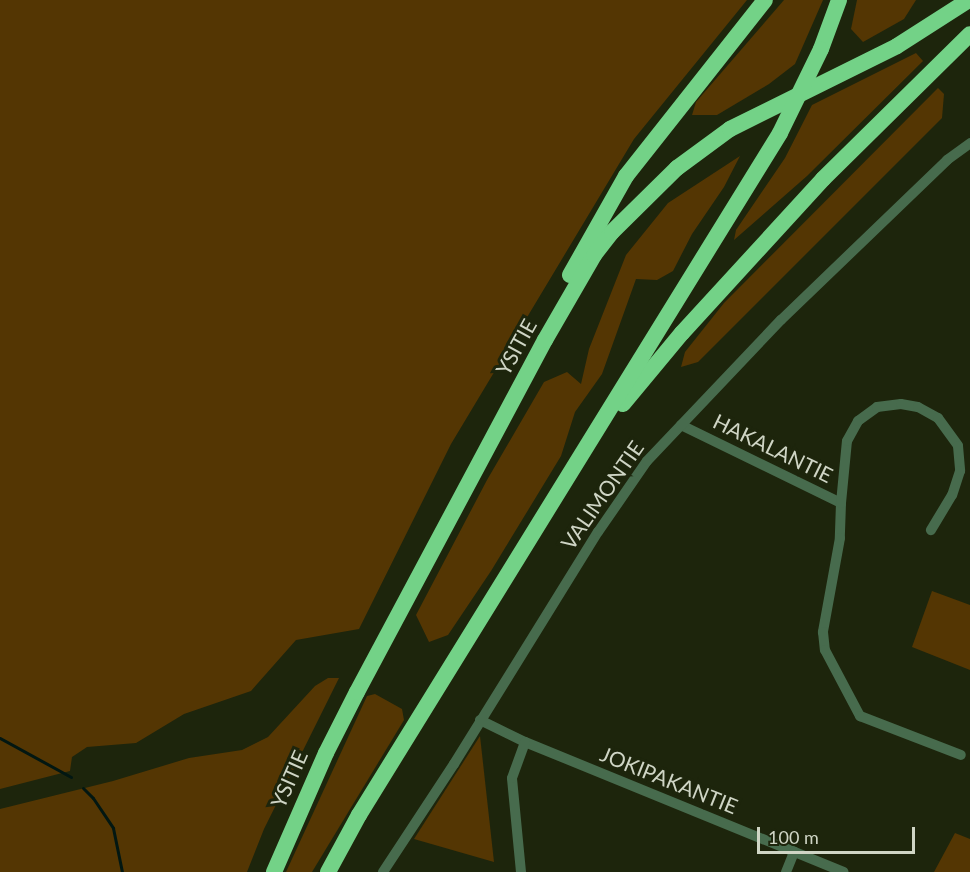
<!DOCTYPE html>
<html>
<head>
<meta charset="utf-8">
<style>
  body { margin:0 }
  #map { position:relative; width:970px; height:872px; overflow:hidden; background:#1d250c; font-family:Lato,sans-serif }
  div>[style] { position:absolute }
  .green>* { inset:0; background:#543603 }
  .stream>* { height:3px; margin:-1.5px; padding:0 1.5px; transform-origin:1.5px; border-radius:1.5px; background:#021712 }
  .minor>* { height:10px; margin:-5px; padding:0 5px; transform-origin:5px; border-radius:5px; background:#476b4d }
  .highway>* { height:16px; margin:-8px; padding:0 8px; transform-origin:8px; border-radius:8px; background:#73d287 }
  .highway-bridge>* { height:16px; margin:-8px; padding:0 8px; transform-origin:8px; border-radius:8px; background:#73d287 }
  span { translate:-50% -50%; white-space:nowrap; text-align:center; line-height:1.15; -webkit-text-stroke:6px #1d250c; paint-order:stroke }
  .street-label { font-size:21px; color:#cfd5c5 }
  .scale { position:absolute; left:757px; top:827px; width:158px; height:27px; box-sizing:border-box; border:3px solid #cfd5c5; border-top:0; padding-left:8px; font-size:18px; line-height:21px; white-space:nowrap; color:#cfd5c5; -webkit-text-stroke:4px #1d250c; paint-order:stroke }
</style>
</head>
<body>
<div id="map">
  <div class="green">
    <div style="clip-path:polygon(0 0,747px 0,634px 139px,451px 444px,359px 629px,296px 640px,251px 691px,184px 714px,136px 743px,87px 747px,72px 757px,70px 771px,0 789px)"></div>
    <div style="clip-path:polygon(784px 0,823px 0,795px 64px,769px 84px,717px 115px,692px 115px,696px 102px)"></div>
    <div style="clip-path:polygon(857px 0,916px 0,904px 19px,863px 42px,851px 29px)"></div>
    <div style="clip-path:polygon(916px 53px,923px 61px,807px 176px,734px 240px,736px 230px,785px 158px,812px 105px)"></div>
    <div style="clip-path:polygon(938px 88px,944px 94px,942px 118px,698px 362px,681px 367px,685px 352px,724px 303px)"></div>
    <div style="clip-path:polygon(740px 156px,724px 187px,692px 234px,673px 271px,657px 280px,636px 279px,602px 374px,575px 412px,561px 456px,491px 571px,448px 635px,429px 642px,416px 615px,487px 480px,544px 382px,567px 372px,581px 384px,589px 349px,626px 255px,668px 203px)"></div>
    <div style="clip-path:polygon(932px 591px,970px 605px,970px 670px,912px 647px)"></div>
    <div style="clip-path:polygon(328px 678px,339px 678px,264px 829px,247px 872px,0 872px,0 809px,113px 781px,189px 758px,242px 750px,268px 737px,315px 686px)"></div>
    <div style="clip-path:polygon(375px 694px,402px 709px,404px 720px,312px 872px,286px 872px,367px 696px)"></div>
    <div style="clip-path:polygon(480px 736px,494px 862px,414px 839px)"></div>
    <div style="clip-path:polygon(955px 833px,970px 839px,970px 872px,934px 872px)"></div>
  </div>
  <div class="stream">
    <div style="left:0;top:738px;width:81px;rotate:28.8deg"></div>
    <div style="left:83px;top:788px;width:14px;rotate:45deg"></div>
    <div style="left:93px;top:798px;width:36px;rotate:56deg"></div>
    <div style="left:113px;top:828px;width:45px;rotate:78.4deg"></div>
  </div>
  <div class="minor">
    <div style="left:681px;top:425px;width:178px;rotate:26deg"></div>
    <div style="left:841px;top:503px;width:35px;rotate:92deg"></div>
    <div style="left:840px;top:538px;width:96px;rotate:100.3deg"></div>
    <div style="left:823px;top:632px;width:18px;rotate:84deg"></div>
    <div style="left:825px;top:650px;width:75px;rotate:62.1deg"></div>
    <div style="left:860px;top:716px;width:108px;rotate:21.1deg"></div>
    <div style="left:841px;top:503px;width:62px;rotate:-84.5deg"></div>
    <div style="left:847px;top:441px;width:23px;rotate:-61deg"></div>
    <div style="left:858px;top:421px;width:24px;rotate:-36deg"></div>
    <div style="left:877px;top:407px;width:24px;rotate:-7deg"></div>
    <div style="left:901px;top:404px;width:17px;rotate:10deg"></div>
    <div style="left:918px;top:407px;width:23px;rotate:29deg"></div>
    <div style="left:938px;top:418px;width:34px;rotate:54deg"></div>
    <div style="left:958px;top:446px;width:25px;rotate:85deg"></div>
    <div style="left:960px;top:471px;width:25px;rotate:108deg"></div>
    <div style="left:952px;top:495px;width:41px;rotate:121deg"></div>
    <div style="left:480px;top:720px;width:50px;rotate:26.1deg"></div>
    <div style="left:525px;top:742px;width:344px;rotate:22.2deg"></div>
    <div style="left:383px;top:872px;width:129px;rotate:-56.7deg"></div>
    <div style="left:454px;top:764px;width:273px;rotate:-58.2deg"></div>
    <div style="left:598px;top:532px;width:86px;rotate:-55.4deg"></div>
    <div style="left:647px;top:461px;width:195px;rotate:-46.5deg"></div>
    <div style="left:781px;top:320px;width:231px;rotate:-43.9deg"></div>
    <div style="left:947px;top:160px;width:29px;rotate:-36deg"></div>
    <div style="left:521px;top:872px;width:94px;rotate:-95.5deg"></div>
    <div style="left:512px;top:778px;width:38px;rotate:-70deg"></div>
    <div style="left:786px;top:872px;width:22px;rotate:-68deg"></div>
  </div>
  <div class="highway">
    <div style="left:821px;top:49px;width:52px;rotate:-69.8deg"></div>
    <div style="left:570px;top:275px;width:114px;rotate:-60.5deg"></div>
    <div style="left:626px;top:176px;width:224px;rotate:-51.7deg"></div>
    <div style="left:623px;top:404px;width:92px;rotate:-50.3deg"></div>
    <div style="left:682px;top:333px;width:209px;rotate:-47.5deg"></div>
    <div style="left:823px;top:179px;width:206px;rotate:-44.6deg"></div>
    <div style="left:274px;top:872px;width:130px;rotate:-66.4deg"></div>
    <div style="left:326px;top:753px;width:68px;rotate:-63.1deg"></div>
    <div style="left:357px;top:692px;width:399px;rotate:-61.9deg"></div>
    <div style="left:545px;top:340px;width:98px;rotate:-60deg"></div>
    <div style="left:594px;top:255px;width:29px;rotate:-52deg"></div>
    <div style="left:612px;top:232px;width:91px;rotate:-44.6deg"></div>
    <div style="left:677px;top:168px;width:66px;rotate:-36.3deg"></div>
    <div style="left:730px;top:129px;width:186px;rotate:-26.4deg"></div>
    <div style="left:897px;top:46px;width:85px;rotate:-32.6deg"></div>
    <div style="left:328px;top:872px;width:65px;rotate:-61.5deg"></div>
    <div style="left:359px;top:815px;width:801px;rotate:-58.31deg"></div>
  </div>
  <div class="highway-bridge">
    <div style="left:780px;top:133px;width:93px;rotate:-64deg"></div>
  </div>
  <div class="street-label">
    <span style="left:516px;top:347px;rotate:-61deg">YSITIE</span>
    <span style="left:773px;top:448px;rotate:26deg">HAKALANTIE</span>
    <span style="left:602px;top:495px;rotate:-55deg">VALIMONTIE</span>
    <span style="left:289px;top:779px;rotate:-66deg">YSITIE</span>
    <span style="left:669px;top:780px;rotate:22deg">JOKIPAKANTIE</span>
  </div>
  <div class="scale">100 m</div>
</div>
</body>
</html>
